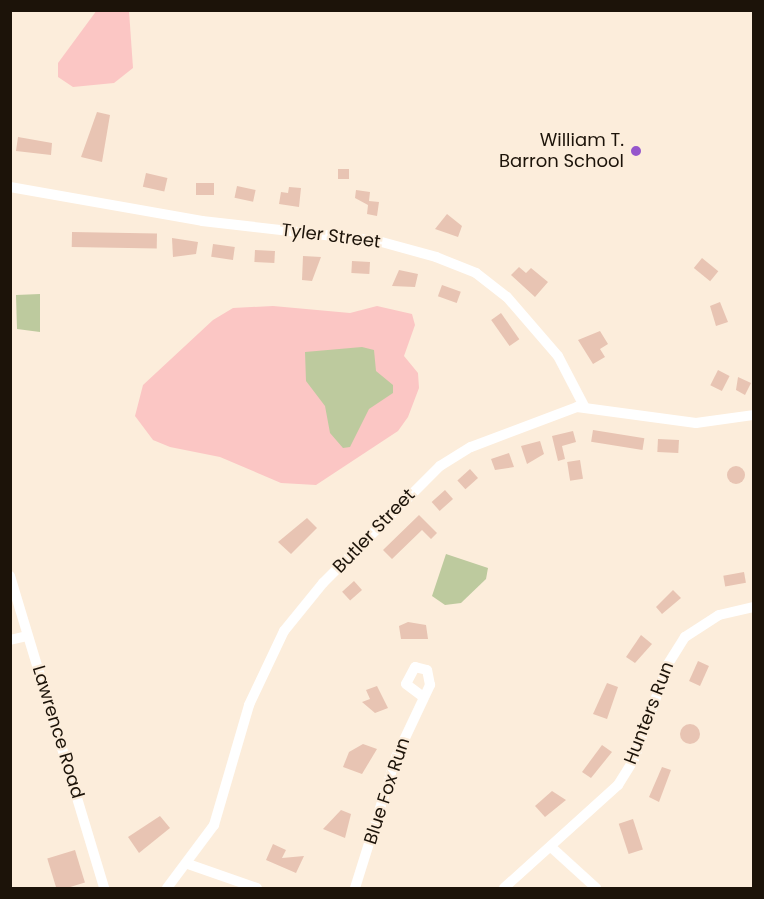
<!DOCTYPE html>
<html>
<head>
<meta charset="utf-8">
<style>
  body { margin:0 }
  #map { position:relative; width:764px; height:899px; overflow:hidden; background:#fceddb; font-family:Poppins,sans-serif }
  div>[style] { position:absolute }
  .green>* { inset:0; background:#fbc6c4 }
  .water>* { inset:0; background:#bdca9e }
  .building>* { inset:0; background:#e8c4b3; transform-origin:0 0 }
  .round { border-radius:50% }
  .minor>* { height:10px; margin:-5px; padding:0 5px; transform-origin:5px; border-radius:5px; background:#fff }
  .dots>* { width:16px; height:16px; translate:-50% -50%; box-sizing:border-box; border:3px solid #fceddb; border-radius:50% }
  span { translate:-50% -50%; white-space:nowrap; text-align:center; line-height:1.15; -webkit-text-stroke:4.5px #fceddb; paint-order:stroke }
  .poi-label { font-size:18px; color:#1c1309 }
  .right { translate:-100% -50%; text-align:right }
  .street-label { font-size:18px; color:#1c1309 }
  .frame { position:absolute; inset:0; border:12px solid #1c1309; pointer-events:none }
</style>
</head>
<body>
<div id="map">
  <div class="green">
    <div style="clip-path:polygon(97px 10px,129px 11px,133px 68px,114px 83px,73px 87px,58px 77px,58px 63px)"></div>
    <div style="clip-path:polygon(273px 306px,350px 313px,377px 306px,412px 314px,415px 325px,404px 356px,418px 373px,419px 388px,408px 417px,398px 431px,316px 485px,281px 483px,220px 457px,170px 447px,153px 440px,135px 416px,143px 385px,213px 320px,233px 308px)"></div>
  </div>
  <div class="water">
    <div style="clip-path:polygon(40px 294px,40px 332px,17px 329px,16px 295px)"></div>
    <div style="clip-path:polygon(362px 347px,374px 350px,376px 371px,393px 385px,393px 393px,369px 409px,350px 447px,343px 448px,330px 433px,325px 406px,306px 381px,305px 352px)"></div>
    <div style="clip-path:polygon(446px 554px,488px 568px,486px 579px,461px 603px,445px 605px,432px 596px)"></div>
  </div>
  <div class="building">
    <div style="clip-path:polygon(97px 112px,110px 115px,102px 162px,81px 157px)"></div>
    <div style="clip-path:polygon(18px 137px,52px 143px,51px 155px,16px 151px)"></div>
    <div style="left:338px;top:169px;width:11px;height:10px"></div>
    <div style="left:146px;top:173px;width:22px;height:14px;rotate:13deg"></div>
    <div style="left:196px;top:183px;width:18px;height:12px"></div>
    <div style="left:237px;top:186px;width:19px;height:12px;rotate:12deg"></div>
    <div style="clip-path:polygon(289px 187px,301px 188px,299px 207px,279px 204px,281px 192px,288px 193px)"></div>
    <div style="clip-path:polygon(356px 190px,370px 192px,369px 201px,379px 202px,377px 216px,367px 214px,368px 205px,355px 198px)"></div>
    <div style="clip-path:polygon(447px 214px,462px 226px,458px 237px,435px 229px)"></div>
    <div style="left:72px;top:232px;width:85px;height:15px;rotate:1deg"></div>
    <div style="clip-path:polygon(172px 238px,198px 242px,196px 254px,173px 257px)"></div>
    <div style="left:213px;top:244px;width:22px;height:13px;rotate:8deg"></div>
    <div style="left:255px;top:250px;width:20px;height:12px;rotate:3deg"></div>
    <div style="clip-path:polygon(303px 256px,321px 257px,312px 281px,302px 280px)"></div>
    <div style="left:702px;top:258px;width:21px;height:13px;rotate:39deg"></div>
    <div style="left:352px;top:261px;width:18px;height:12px;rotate:3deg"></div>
    <div style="clip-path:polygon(519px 267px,526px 273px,531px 268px,548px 282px,535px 297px,511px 275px)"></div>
    <div style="clip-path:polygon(399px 270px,418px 274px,415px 287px,392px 286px)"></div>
    <div style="left:442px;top:285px;width:20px;height:12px;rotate:20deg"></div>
    <div style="clip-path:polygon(720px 302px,728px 322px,716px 326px,710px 306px)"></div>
    <div style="left:501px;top:313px;width:32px;height:12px;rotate:55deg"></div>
    <div style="clip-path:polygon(600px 331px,608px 344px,600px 349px,605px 357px,593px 364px,578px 340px)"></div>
    <div style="left:718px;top:370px;width:13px;height:17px;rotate:27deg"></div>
    <div style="clip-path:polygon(738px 377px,751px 383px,745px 395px,736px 390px)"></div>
    <div style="left:593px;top:430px;width:52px;height:12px;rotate:9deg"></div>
    <div style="clip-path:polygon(573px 431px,576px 442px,562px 446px,565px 459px,558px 461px,552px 436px)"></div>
    <div style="left:658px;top:439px;width:21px;height:13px;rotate:3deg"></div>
    <div style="clip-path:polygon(540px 441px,544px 454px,527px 464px,521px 446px)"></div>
    <div style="clip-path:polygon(509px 453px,514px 467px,495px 470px,491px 459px)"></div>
    <div style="left:580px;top:460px;width:19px;height:13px;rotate:81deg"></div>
    <div class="round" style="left:727px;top:466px;width:18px;height:18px"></div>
    <div style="left:470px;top:469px;width:12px;height:17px;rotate:48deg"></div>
    <div style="left:445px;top:490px;width:12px;height:18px;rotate:48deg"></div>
    <div style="clip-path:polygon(419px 515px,437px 533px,431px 539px,422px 530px,392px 559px,383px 550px)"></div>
    <div style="clip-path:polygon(307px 518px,317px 528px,291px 554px,278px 542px)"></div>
    <div style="left:744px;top:572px;width:11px;height:21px;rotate:80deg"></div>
    <div style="left:354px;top:581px;width:12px;height:16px;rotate:48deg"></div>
    <div style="clip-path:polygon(673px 590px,681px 598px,662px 614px,656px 607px)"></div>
    <div style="clip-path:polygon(408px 622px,426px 625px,428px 639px,401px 639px,399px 626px)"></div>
    <div style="clip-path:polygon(641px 635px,652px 644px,635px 663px,626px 657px)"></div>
    <div style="left:698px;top:661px;width:12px;height:22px;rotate:24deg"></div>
    <div style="clip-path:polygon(607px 683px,618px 687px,607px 719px,593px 714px)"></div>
    <div style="clip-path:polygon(377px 686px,388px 708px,375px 713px,362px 702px,370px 699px,366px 690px)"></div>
    <div class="round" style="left:680px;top:724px;width:20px;height:20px"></div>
    <div style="clip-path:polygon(363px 744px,377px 749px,362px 774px,343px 767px,349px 752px)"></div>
    <div style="clip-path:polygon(602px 745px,612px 752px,591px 778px,582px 772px)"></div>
    <div style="clip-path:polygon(662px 767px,671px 770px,659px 802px,649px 797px)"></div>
    <div style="clip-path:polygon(552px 791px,566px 800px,545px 817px,535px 806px)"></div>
    <div style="clip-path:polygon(341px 810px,351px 814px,345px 838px,323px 829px)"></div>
    <div style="clip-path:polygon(160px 816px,170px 828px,139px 853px,128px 837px)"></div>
    <div style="left:633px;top:819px;width:32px;height:15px;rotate:72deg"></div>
    <div style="clip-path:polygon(273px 844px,286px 850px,282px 858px,304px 856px,296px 873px,266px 860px)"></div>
    <div style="left:75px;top:850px;width:34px;height:29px;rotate:73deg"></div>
  </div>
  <div class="minor">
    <div style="left:10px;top:187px;width:195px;rotate:10deg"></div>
    <div style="left:202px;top:221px;width:177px;rotate:6.5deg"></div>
    <div style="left:378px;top:241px;width:60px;rotate:15.4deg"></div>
    <div style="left:436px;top:257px;width:43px;rotate:21.8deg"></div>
    <div style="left:476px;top:273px;width:39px;rotate:38deg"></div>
    <div style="left:507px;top:297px;width:78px;rotate:49.2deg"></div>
    <div style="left:558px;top:356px;width:56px;rotate:62.5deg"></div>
    <div style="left:10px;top:576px;width:326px;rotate:73.2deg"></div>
    <div style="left:10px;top:640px;width:18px;rotate:-13deg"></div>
    <div style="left:551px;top:847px;width:61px;rotate:42.3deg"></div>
    <div style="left:188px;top:864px;width:73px;rotate:19.2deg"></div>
    <div style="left:167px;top:888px;width:79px;rotate:-53.3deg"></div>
    <div style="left:214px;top:825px;width:125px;rotate:-73.7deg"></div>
    <div style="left:249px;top:705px;width:82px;rotate:-64.7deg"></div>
    <div style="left:284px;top:631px;width:62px;rotate:-50.9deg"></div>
    <div style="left:323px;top:583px;width:165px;rotate:-45deg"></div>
    <div style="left:440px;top:466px;width:36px;rotate:-32deg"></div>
    <div style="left:471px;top:447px;width:113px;rotate:-20.7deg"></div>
    <div style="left:577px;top:407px;width:120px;rotate:7.7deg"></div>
    <div style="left:696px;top:423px;width:59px;rotate:-7.9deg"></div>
    <div style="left:355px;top:888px;width:137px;rotate:-72.6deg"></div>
    <div style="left:396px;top:757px;width:80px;rotate:-64.7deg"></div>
    <div style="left:430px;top:685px;width:15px;rotate:-101deg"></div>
    <div style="left:427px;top:670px;width:12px;rotate:-166deg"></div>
    <div style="left:415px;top:667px;width:19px;rotate:118deg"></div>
    <div style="left:406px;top:684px;width:20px;rotate:37deg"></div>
    <div style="left:504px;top:888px;width:154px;rotate:-42.1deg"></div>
    <div style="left:618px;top:785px;width:31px;rotate:-58deg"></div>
    <div style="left:634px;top:759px;width:101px;rotate:-70.3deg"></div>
    <div style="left:668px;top:664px;width:32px;rotate:-58deg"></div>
    <div style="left:685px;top:637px;width:40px;rotate:-32.9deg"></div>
    <div style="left:719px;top:615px;width:36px;rotate:-13deg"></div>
  </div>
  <div class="dots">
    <div style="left:636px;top:151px;background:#9556cc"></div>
  </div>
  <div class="poi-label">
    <span class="right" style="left:624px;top:151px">William T.<br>Barron School</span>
  </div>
  <div class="street-label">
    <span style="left:331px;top:236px;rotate:7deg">Tyler Street</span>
    <span style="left:374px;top:531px;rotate:-46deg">Butler Street</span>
    <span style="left:649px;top:713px;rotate:-69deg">Hunters Run</span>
    <span style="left:58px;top:732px;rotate:73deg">Lawrence Road</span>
    <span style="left:387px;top:791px;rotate:-72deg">Blue Fox Run</span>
  </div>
  <div class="frame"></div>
</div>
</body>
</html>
